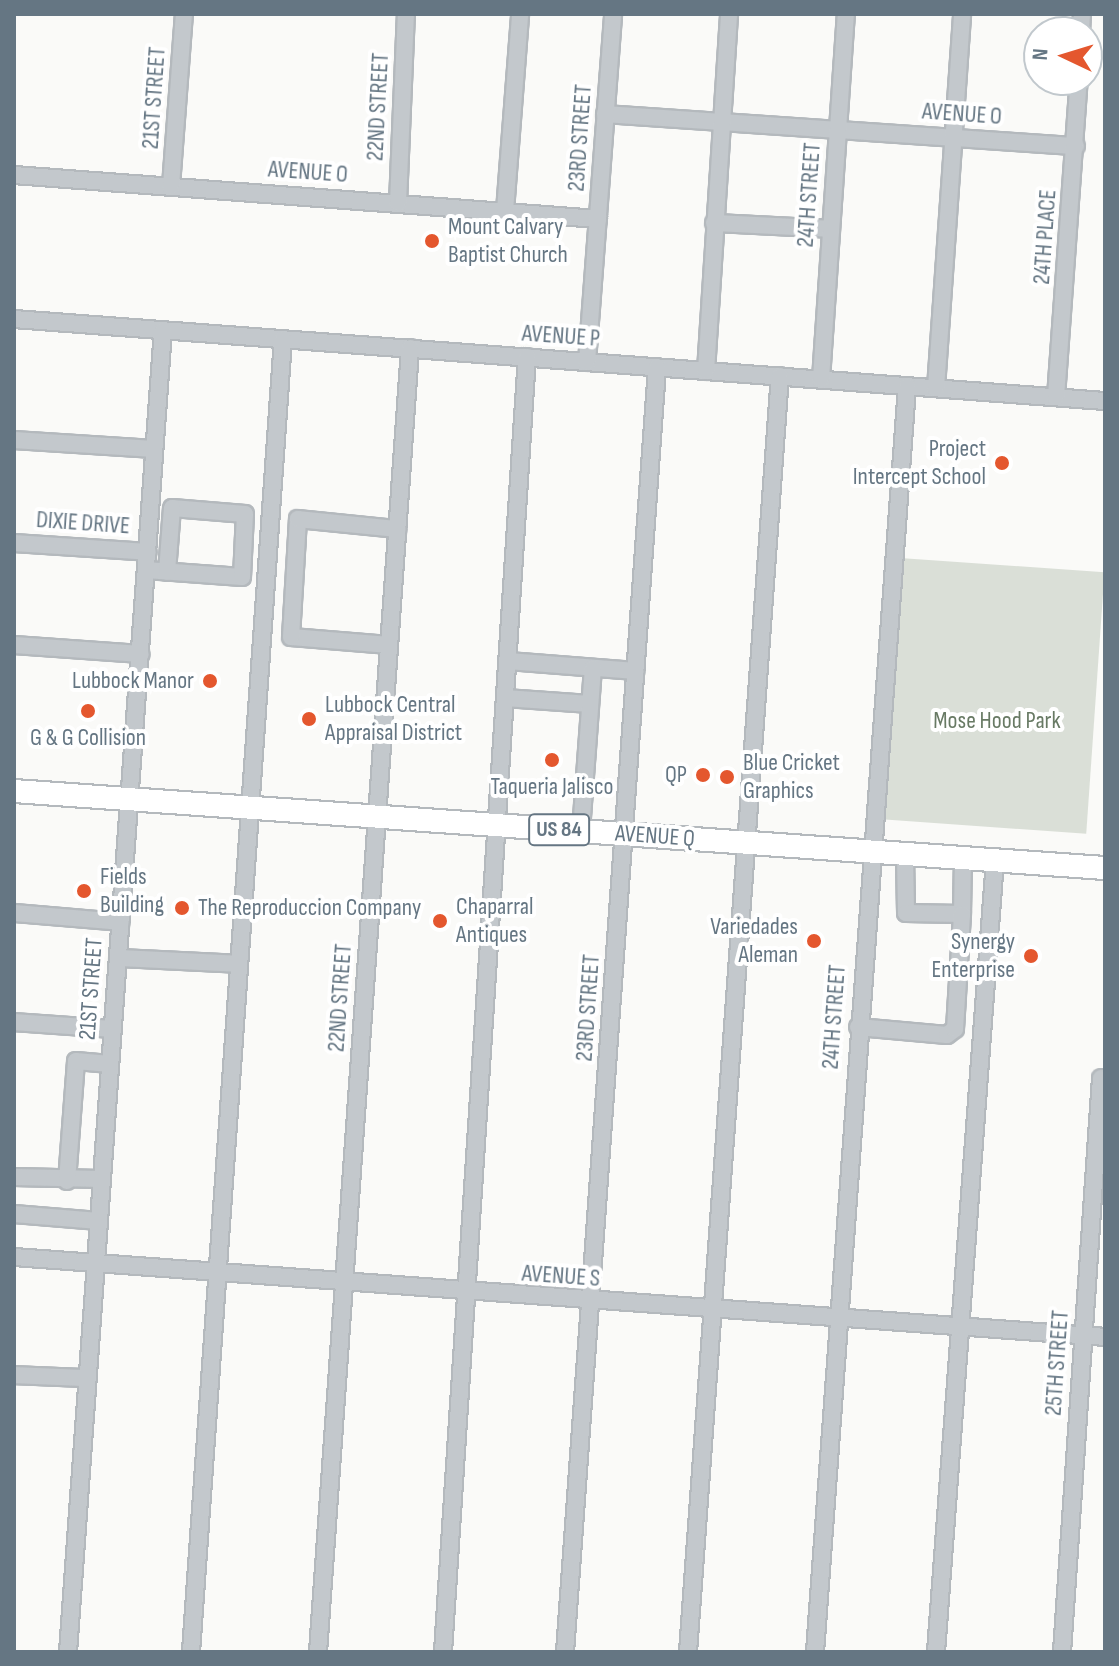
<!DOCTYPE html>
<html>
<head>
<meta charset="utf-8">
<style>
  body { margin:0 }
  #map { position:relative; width:1119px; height:1666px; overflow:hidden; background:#fafaf8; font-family:"Sofia Sans Condensed",sans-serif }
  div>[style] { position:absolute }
  .green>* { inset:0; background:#dadfd7; transform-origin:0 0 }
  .roads { filter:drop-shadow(2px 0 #b4b9bd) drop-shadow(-2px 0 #b4b9bd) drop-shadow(0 2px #b4b9bd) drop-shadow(0 -2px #b4b9bd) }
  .minor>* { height:16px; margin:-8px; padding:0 8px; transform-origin:8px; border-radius:8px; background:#c3c8cc }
  .highway>* { height:22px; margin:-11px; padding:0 11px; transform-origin:11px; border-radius:11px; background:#fff }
  .dots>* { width:22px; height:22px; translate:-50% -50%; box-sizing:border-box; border:4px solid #fff; border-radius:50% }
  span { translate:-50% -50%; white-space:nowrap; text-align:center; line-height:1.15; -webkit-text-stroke:8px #fff; paint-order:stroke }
  .shield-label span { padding:2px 6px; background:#fff; border:2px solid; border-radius:6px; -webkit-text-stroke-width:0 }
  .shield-label { font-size:22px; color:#657683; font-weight:700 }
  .street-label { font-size:24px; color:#657683 }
  .poi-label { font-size:24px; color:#657683 }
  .left { translate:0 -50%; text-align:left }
  .right { translate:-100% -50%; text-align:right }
  .park-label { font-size:24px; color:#687a64 }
  .frame { position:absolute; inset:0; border:16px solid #657683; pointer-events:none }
  .north { position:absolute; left:1023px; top:16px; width:80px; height:80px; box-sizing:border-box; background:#fff; border:2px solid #c1c8cd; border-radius:50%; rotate:274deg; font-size:22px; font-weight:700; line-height:32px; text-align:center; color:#657683 }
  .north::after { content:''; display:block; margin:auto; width:28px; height:36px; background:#e4572e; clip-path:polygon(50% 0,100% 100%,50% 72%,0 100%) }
</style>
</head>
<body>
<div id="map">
  <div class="green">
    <div style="left:900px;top:558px;width:205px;height:262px;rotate:4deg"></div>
  </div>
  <div class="roads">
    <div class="minor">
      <div style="left:1081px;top:32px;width:18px;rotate:-87deg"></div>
      <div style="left:605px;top:114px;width:472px;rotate:3.9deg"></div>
      <div style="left:14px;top:175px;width:586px;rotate:4.31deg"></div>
      <div style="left:171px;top:186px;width:172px;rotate:-85.7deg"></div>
      <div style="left:398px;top:203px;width:189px;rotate:-87.6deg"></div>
      <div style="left:505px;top:211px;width:198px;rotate:-85.6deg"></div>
      <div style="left:714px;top:223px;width:117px;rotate:2.9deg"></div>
      <div style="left:14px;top:319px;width:1094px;rotate:4.3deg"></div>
      <div style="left:587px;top:362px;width:349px;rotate:-85.7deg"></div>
      <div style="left:706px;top:371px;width:358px;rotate:-86.3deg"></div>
      <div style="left:821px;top:379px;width:366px;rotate:-86.1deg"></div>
      <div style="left:936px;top:388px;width:375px;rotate:-86deg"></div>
      <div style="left:1056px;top:397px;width:318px;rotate:-85.9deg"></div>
      <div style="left:14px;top:440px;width:140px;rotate:3.7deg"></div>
      <div style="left:14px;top:543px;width:134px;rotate:3.8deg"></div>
      <div style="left:146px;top:570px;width:96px;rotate:4.2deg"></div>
      <div style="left:242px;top:577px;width:63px;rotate:-87.3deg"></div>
      <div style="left:245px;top:514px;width:73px;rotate:-175.3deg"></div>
      <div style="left:172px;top:508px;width:64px;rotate:94.5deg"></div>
      <div style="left:14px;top:645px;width:127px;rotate:4.1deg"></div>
      <div style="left:389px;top:645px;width:98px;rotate:-175.3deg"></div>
      <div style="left:291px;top:637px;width:118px;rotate:-86.6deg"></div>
      <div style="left:298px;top:519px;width:100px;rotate:5.8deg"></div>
      <div style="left:508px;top:661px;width:128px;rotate:4.5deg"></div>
      <div style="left:505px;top:698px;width:85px;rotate:4deg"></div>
      <div style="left:581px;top:831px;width:163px;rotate:-85.8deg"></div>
      <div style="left:905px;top:854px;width:59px;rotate:89deg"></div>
      <div style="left:906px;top:913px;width:56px;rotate:1deg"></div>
      <div style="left:962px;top:914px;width:56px;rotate:-89deg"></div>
      <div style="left:14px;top:913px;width:107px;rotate:4.8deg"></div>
      <div style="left:118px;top:958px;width:121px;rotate:2.8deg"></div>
      <div style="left:14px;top:1022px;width:98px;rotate:4.1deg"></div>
      <div style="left:858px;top:1027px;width:89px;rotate:5.1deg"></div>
      <div style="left:947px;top:1035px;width:10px;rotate:-37deg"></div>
      <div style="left:955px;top:1029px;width:115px;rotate:-86.5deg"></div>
      <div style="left:14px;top:1177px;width:87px;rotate:1.3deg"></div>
      <div style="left:67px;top:1181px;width:120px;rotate:-85.7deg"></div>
      <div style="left:76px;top:1061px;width:34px;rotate:5deg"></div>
      <div style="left:14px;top:1214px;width:85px;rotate:4.7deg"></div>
      <div style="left:14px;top:1257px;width:1094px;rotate:4.19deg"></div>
      <div style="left:14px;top:1375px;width:73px;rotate:2.4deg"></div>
      <div style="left:68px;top:1652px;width:1325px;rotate:-85.89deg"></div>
      <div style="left:191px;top:1652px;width:1316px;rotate:-85.99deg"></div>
      <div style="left:318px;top:1652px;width:1307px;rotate:-85.96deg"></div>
      <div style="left:443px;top:1652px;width:1298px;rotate:-86.29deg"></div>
      <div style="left:565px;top:1652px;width:1288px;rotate:-85.9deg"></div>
      <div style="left:688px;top:1652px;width:1279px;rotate:-85.88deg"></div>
      <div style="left:815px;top:1652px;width:1269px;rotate:-85.84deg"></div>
      <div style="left:936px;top:1652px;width:794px;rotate:-85.74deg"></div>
      <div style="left:1062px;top:1652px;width:575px;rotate:-86.11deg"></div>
    </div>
    <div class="highway">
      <div style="left:14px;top:791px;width:1094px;rotate:4.04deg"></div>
    </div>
  </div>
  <div class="dots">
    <div style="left:432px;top:241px;background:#e4572e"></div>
    <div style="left:1002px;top:463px;background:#e4572e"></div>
    <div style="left:210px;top:681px;background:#e4572e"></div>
    <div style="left:88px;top:711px;background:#e4572e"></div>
    <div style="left:309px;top:719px;background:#e4572e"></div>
    <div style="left:552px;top:760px;background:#e4572e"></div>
    <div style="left:703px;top:775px;background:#e4572e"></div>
    <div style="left:727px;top:777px;background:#e4572e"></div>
    <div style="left:84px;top:891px;background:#e4572e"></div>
    <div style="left:182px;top:908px;background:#e4572e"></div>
    <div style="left:440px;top:921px;background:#e4572e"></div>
    <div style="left:814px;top:941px;background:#e4572e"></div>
    <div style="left:1031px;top:956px;background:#e4572e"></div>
  </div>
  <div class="shield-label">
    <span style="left:559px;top:830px">US 84</span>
  </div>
  <div class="street-label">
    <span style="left:154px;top:98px;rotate:-86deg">21ST STREET</span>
    <span style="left:378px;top:107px;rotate:-87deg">22ND STREET</span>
    <span style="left:962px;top:114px;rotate:4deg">AVENUE O</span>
    <span style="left:580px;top:138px;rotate:-86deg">23RD STREET</span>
    <span style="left:308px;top:172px;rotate:4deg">AVENUE O</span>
    <span style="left:809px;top:195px;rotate:-86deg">24TH STREET</span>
    <span style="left:1045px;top:237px;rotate:-86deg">24TH PLACE</span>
    <span style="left:561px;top:336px;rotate:4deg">AVENUE P</span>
    <span style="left:83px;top:523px;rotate:4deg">DIXIE DRIVE</span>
    <span style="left:655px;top:836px;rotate:4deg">AVENUE Q</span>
    <span style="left:91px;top:989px;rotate:-86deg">21ST STREET</span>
    <span style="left:340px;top:998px;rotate:-86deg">22ND STREET</span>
    <span style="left:588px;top:1008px;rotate:-86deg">23RD STREET</span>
    <span style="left:834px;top:1017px;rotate:-86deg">24TH STREET</span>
    <span style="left:561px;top:1276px;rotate:4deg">AVENUE S</span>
    <span style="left:1057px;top:1363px;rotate:-86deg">25TH STREET</span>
  </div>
  <div class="poi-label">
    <span class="left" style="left:448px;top:241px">Mount Calvary<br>Baptist Church</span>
    <span class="right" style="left:986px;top:463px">Project<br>Intercept School</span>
    <span class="right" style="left:194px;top:681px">Lubbock Manor</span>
    <span class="left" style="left:325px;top:719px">Lubbock Central<br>Appraisal District</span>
    <span style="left:88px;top:738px">G &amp; G Collision</span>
    <span class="left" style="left:743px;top:777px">Blue Cricket<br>Graphics</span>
    <span class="right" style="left:687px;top:775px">QP</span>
    <span style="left:552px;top:787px">Taqueria Jalisco</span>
    <span class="left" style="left:100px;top:891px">Fields<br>Building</span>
    <span class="left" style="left:456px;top:921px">Chaparral<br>Antiques</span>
    <span class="left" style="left:198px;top:908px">The Reproduccion Company</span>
    <span class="right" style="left:798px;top:941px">Variedades<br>Aleman</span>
    <span class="right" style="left:1015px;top:956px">Synergy<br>Enterprise</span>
  </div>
  <div class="park-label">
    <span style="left:997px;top:721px">Mose Hood Park</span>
  </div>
  <div class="frame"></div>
  <div class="north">N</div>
</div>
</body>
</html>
